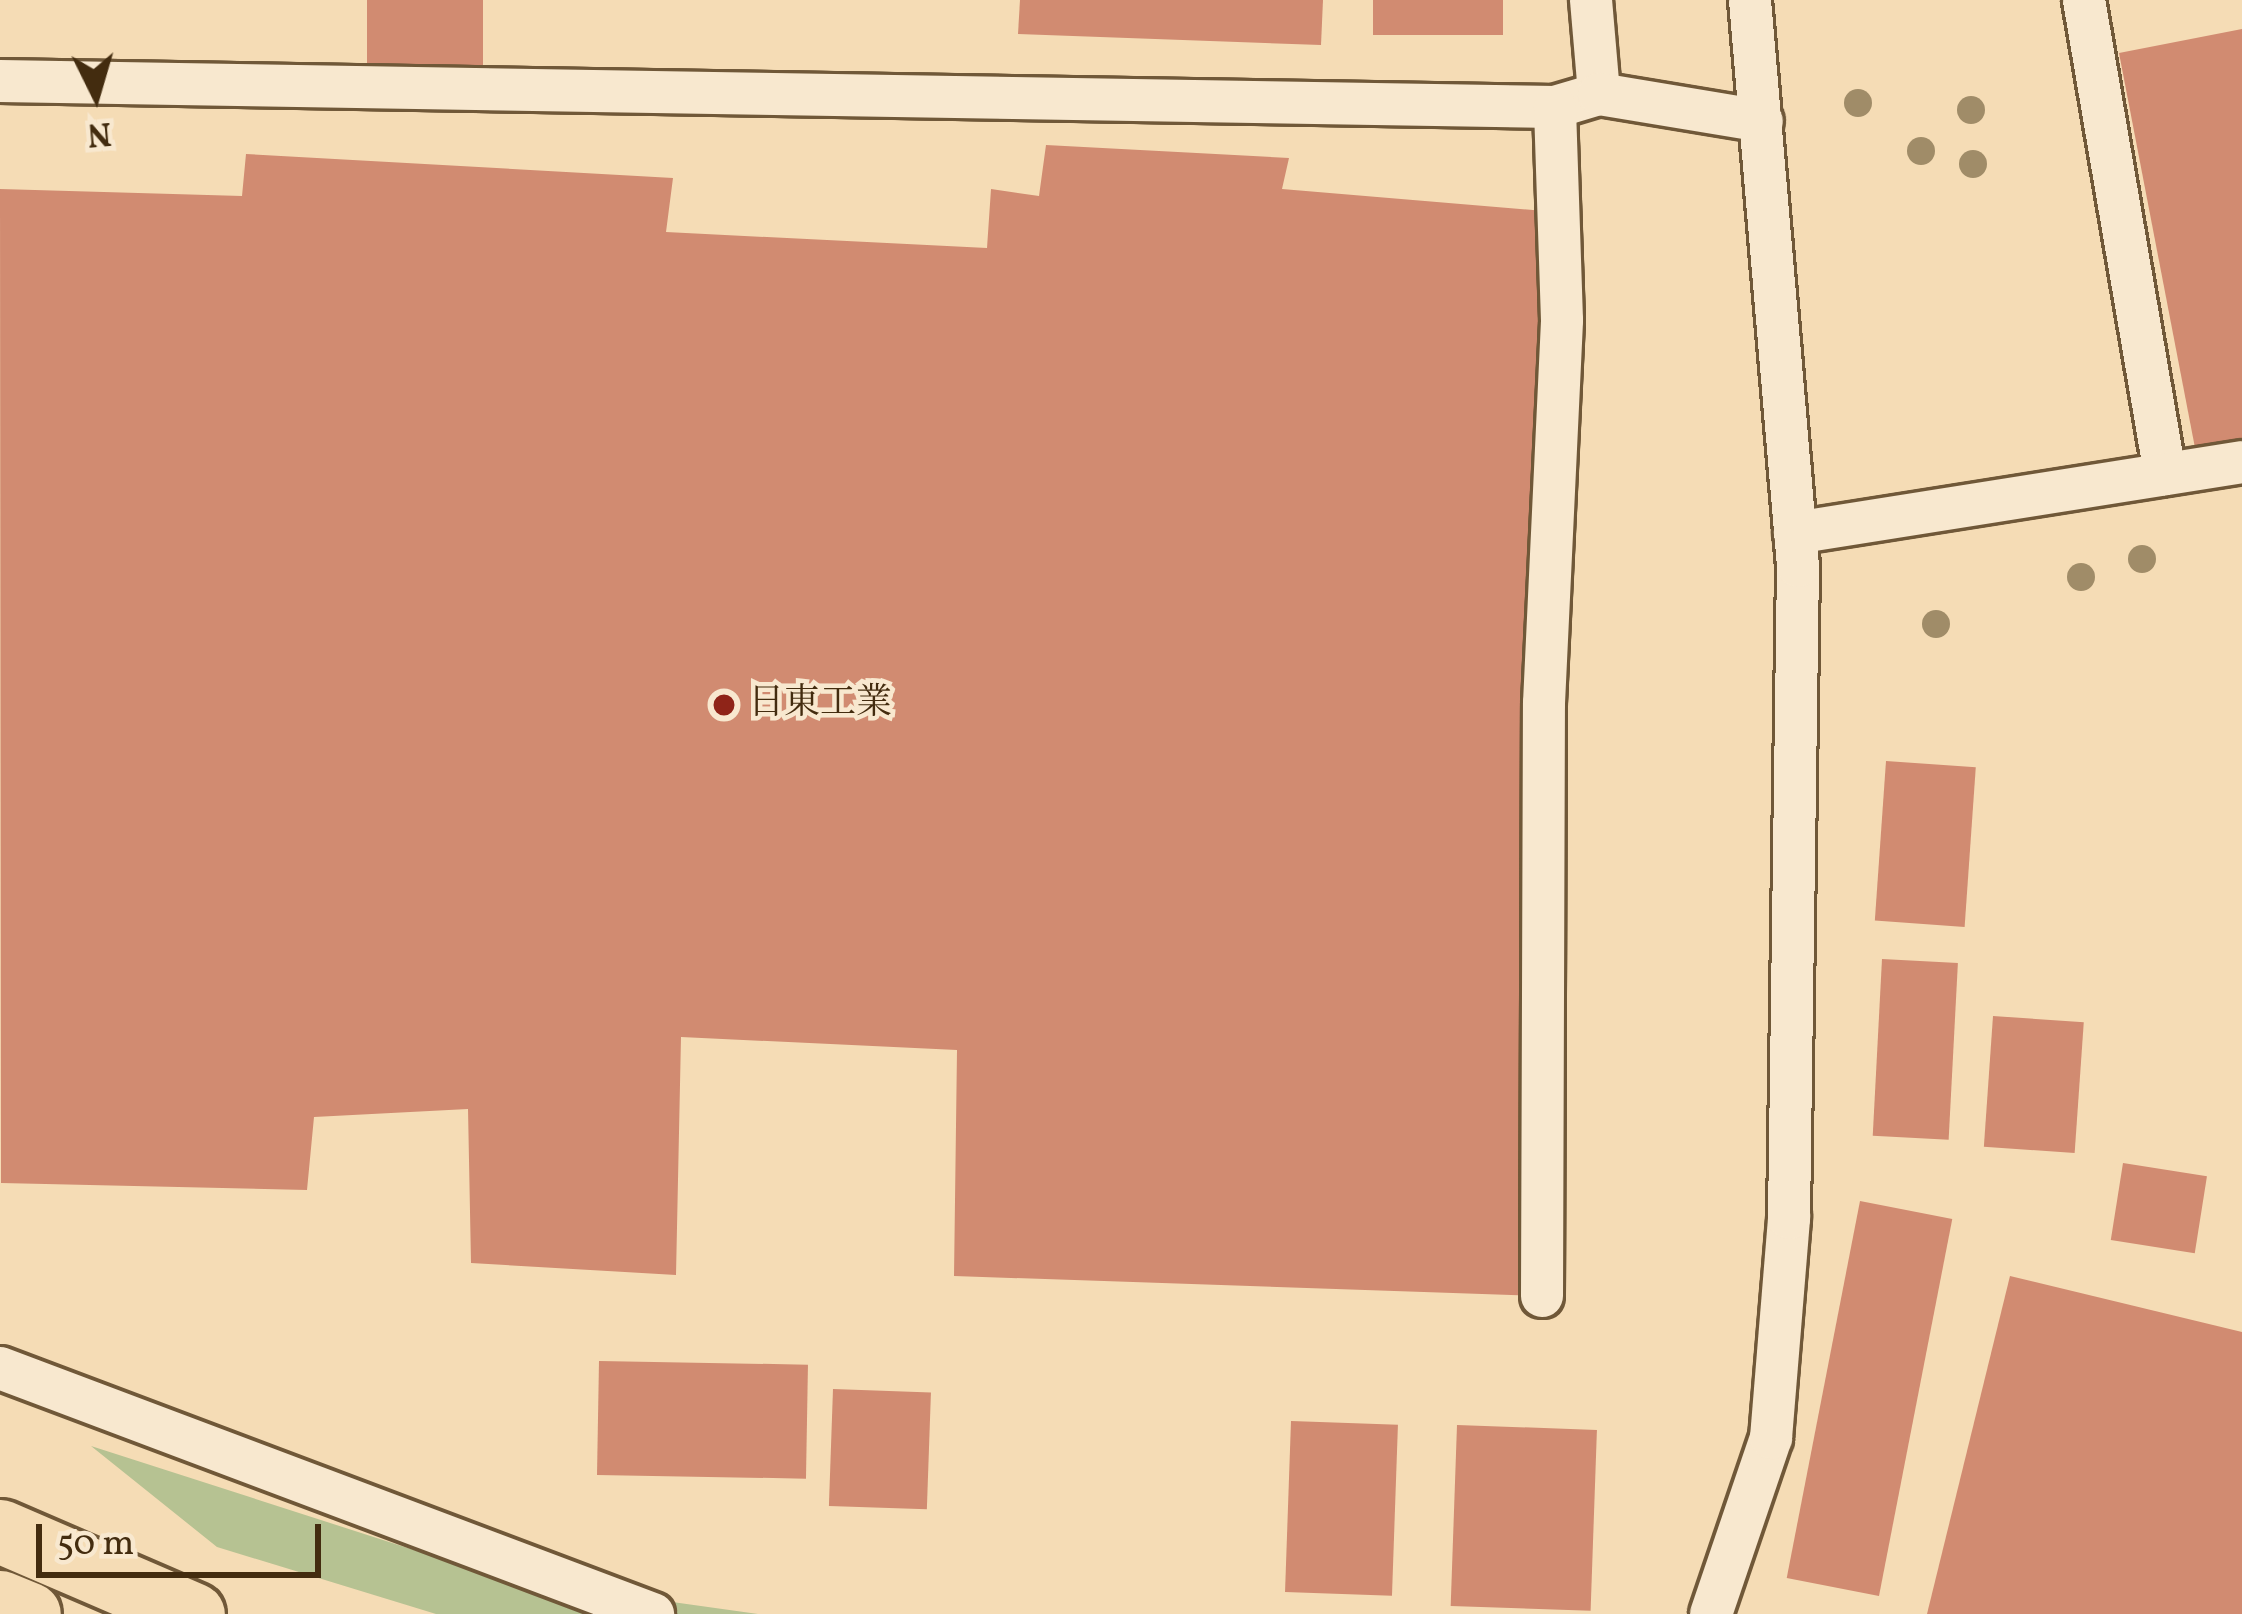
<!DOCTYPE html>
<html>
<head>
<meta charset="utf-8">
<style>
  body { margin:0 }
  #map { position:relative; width:2242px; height:1614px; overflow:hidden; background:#f5dcb5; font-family:Vollkorn,"Noto Serif JP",serif }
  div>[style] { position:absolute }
  .green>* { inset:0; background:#b6c292 }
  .building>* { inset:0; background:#d18b71; transform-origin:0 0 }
  .roads { filter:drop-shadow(3px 0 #705838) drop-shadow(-3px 0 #705838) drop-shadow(0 3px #705838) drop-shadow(0 -3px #705838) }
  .minor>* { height:42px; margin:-21px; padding:0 21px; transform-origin:21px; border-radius:21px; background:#f8e8cf }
  .highway>* { height:63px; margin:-31.5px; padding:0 31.5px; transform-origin:31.5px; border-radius:31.5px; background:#f5dcb5 }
  .trees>* { width:28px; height:28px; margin:-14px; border-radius:50%; background:#a08c68 }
  .dots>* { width:33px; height:33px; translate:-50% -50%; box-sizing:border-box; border:6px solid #f8e8cf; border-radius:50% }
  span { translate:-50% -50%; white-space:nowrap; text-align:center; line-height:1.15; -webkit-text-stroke:9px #f8e8cf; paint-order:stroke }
  .poi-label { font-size:36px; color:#432c0f }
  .left { translate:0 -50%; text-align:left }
  .north { position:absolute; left:36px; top:36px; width:120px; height:120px; -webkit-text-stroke:9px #f8e8cf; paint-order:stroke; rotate:175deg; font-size:33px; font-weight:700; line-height:48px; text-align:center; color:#432c0f }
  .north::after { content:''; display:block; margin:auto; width:42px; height:54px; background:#432c0f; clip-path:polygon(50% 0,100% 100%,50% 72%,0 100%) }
  .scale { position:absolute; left:36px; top:1524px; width:285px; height:54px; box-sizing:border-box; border:6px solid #432c0f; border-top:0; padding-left:15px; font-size:36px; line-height:42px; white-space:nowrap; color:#432c0f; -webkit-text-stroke:9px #f8e8cf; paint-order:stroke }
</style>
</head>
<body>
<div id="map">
  <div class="green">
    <div style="clip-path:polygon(91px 1446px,501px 1578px,758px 1614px,436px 1614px,217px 1547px)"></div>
  </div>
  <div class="building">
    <div style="left:367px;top:0;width:116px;height:65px"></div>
    <div style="clip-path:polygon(1020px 0,1323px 0,1321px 45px,1018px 34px)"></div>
    <div style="left:1373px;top:0;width:130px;height:35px"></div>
    <div style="clip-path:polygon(2242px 29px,2242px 444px,2196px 453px,2119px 53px)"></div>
    <div style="clip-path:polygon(1046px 145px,1289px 158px,1282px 189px,1557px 212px,1542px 1296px,954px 1276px,957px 1050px,681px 1037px,676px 1275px,471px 1263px,468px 1109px,314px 1117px,307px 1190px,1px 1183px,0 189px,242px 196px,246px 154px,673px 178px,666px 232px,987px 248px,991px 189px,1039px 196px)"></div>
    <div style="left:1886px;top:761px;width:90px;height:160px;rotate:4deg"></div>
    <div style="left:1882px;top:959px;width:76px;height:177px;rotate:3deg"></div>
    <div style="left:1993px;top:1016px;width:91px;height:131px;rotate:4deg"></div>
    <div style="left:2123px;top:1163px;width:85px;height:78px;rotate:9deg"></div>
    <div style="left:1860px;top:1201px;width:94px;height:384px;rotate:11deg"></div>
    <div style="clip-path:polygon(2010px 1276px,2242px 1332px,2242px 1614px,1927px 1614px)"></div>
    <div style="left:599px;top:1361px;width:209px;height:114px;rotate:1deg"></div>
    <div style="left:833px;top:1389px;width:98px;height:117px;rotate:2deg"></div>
    <div style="left:1291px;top:1421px;width:107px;height:171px;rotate:2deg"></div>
    <div style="left:1457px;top:1425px;width:140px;height:181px;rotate:2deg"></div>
  </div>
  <div class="roads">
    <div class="minor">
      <div style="left:1591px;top:0;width:94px;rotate:85.1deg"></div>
      <div style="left:2084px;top:0;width:481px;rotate:80.3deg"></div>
      <div style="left:0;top:81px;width:1555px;rotate:0.96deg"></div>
      <div style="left:1555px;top:107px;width:46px;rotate:-16.5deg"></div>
      <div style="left:1599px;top:94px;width:165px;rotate:9.4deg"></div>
      <div style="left:1795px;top:533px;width:453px;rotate:-9deg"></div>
      <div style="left:1542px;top:1296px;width:593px;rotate:-89.81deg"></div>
      <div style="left:1544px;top:703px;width:383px;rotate:-87.3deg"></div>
      <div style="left:1562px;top:320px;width:213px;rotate:-91.9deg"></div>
      <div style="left:0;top:1368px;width:698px;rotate:20.64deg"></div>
      <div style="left:1711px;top:1614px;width:186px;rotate:-71.2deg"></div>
      <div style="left:1771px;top:1438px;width:221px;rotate:-85.3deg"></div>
      <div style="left:1789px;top:1218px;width:652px;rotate:-89.21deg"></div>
      <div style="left:1798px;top:566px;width:568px;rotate:-94.85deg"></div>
    </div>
    <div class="highway">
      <div style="left:0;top:1531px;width:210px;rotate:23.3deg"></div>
      <div style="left:0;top:1602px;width:31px;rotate:22deg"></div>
    </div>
  </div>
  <div class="trees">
    <div style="left:1858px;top:103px"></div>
    <div style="left:1971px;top:110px"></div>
    <div style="left:1921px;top:151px"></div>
    <div style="left:1973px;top:164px"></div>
    <div style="left:2142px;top:559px"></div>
    <div style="left:2081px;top:577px"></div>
    <div style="left:1936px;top:624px"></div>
  </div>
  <div class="dots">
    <div style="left:724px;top:705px;background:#8f2418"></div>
  </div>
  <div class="poi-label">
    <span class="left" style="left:748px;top:705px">日東工業</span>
  </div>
  <div class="north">N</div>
  <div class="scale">50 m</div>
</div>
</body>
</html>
